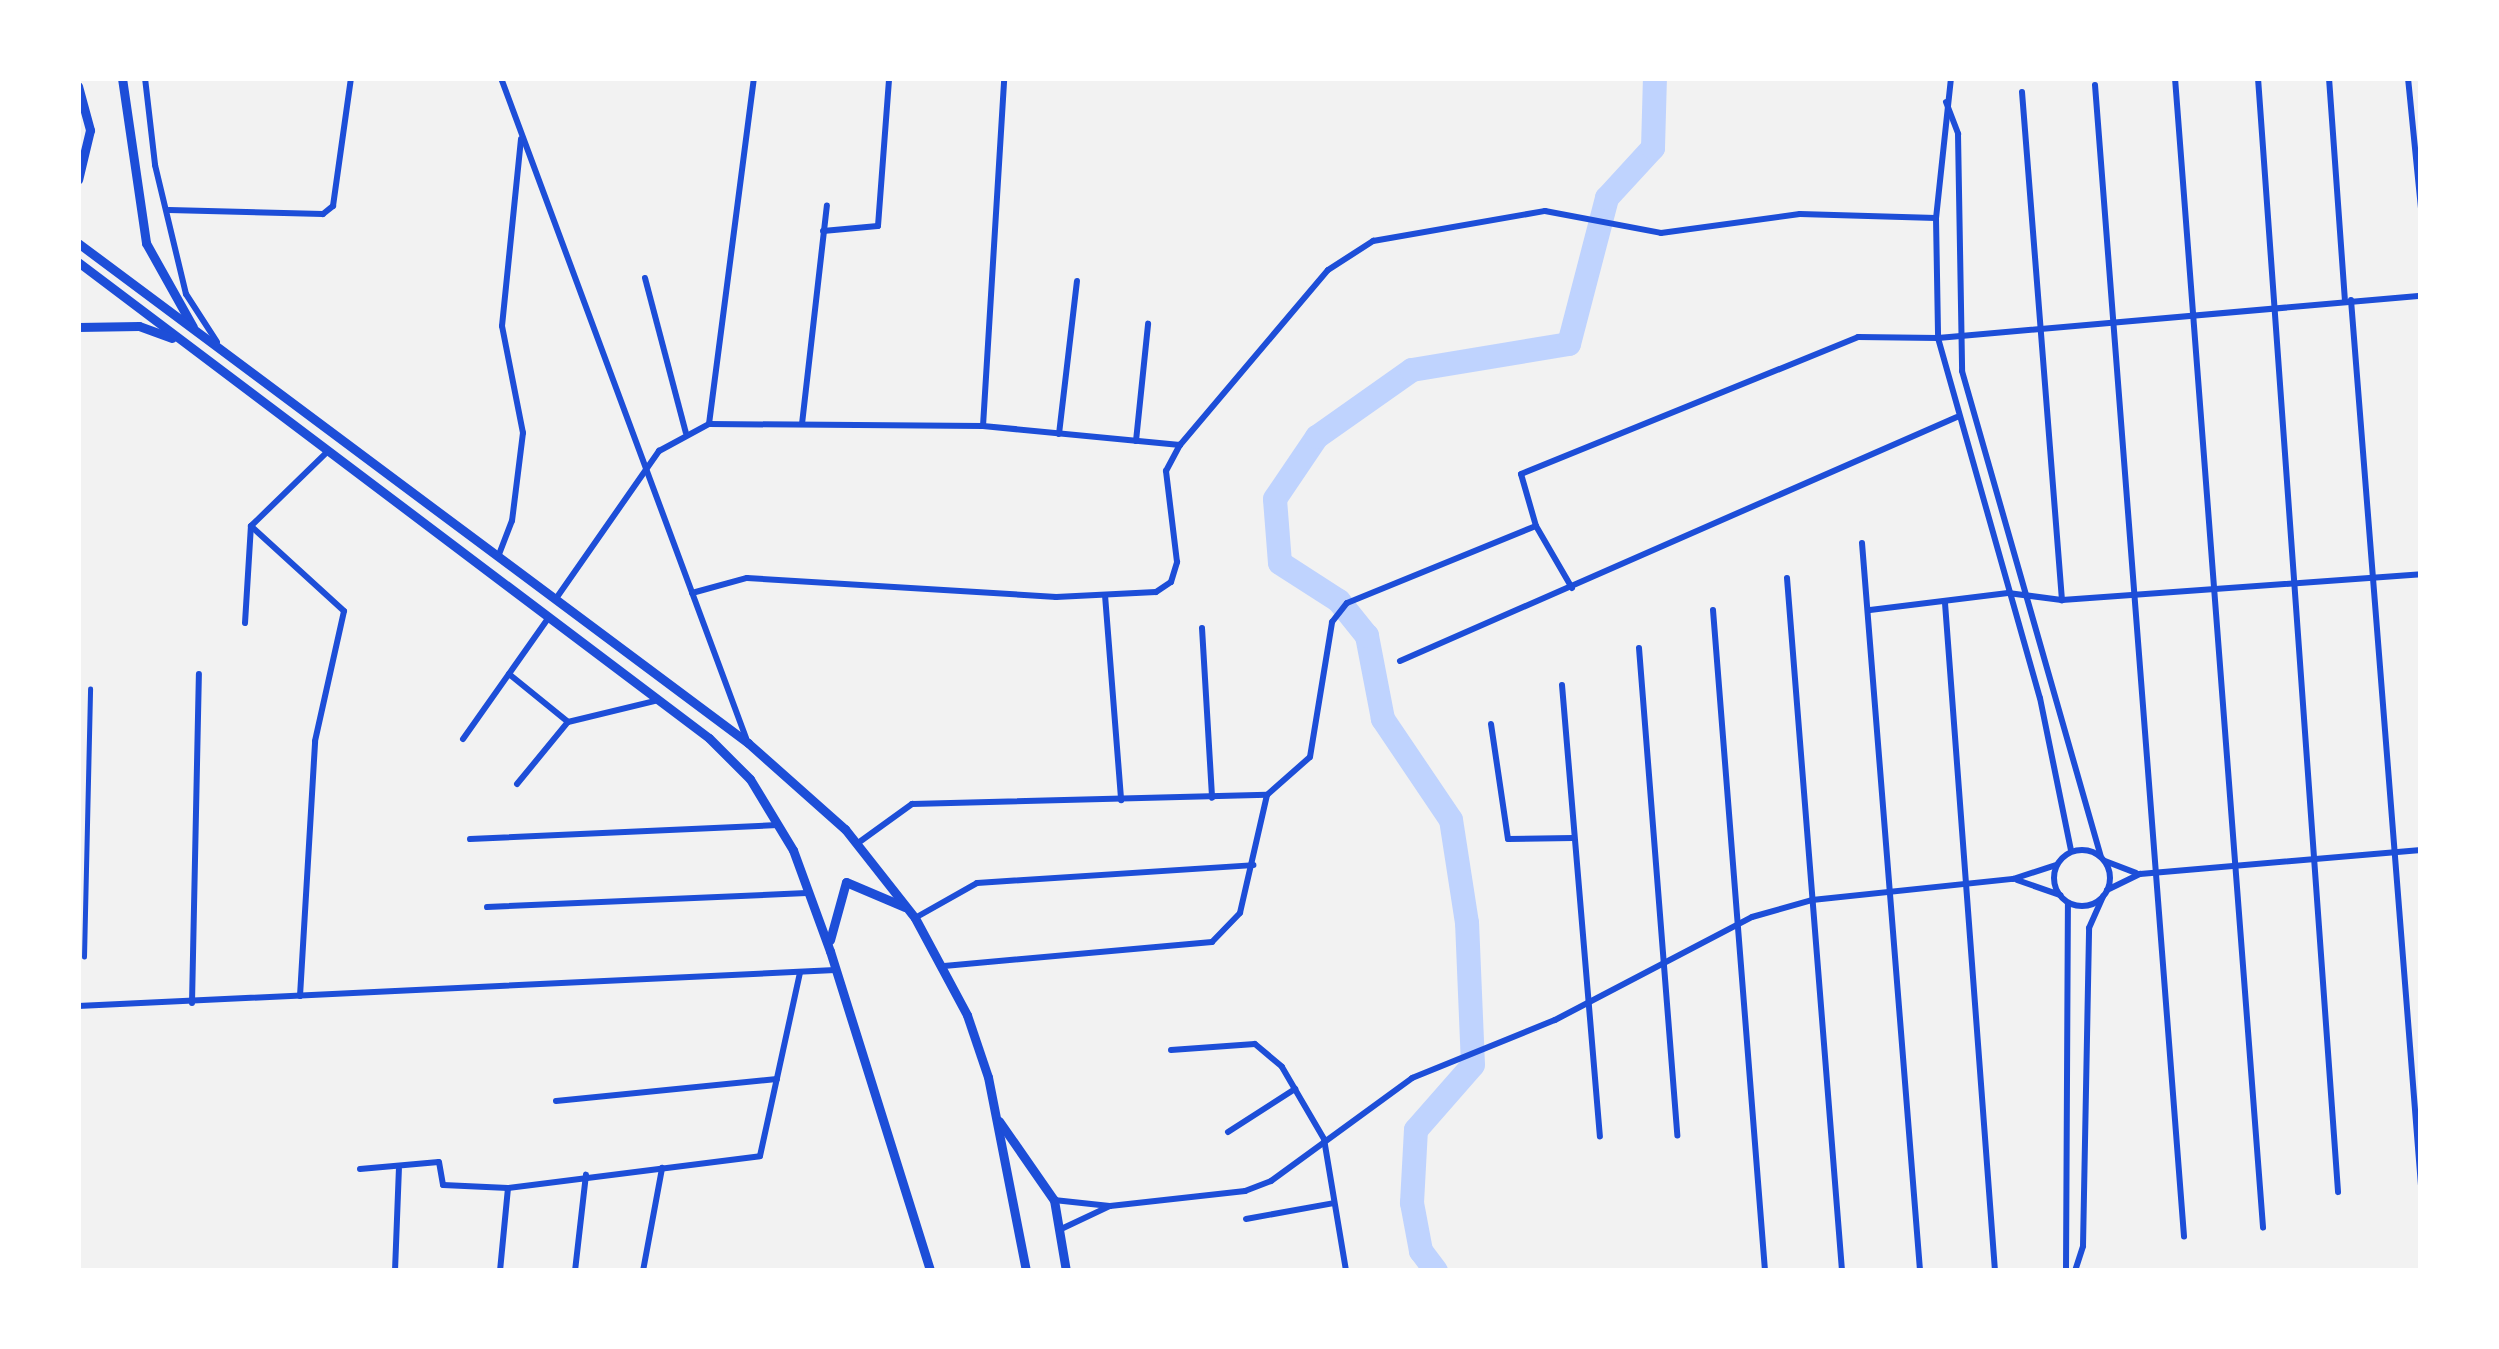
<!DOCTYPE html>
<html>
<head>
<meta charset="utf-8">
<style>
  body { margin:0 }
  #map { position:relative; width:2499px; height:1349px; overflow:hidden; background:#f2f2f2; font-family:Jost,sans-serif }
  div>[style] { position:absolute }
  .river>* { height:24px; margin:-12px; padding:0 12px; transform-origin:12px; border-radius:12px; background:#bfd3fe }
  .pedestrian>* { height:4.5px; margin:-2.25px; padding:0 2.25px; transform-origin:2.25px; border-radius:2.25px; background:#1d4ed8 }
  .minor>* { height:6px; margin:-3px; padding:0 3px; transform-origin:3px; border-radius:3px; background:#1d4ed8 }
  .minor>.ring { margin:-3px; padding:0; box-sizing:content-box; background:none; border:6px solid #1d4ed8; border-radius:50% }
  .trunk>* { height:9px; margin:-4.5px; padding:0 4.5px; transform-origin:4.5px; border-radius:4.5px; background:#1d4ed8 }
  span { translate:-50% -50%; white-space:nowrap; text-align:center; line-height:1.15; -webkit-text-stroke:9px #fff; paint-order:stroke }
  .frame { position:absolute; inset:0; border:81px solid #fff; pointer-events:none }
</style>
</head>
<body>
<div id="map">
  <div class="river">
    <div style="left:1436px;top:1271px;width:25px;rotate:-127deg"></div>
    <div style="left:1421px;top:1251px;width:49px;rotate:-100.6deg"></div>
    <div style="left:1412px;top:1203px;width:73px;rotate:-86.9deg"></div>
    <div style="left:1416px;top:1130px;width:86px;rotate:-48.8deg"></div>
    <div style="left:1473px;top:1065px;width:142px;rotate:-92.4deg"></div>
    <div style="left:1467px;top:923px;width:104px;rotate:-98.8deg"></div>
    <div style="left:1451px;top:820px;width:122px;rotate:-124deg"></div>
    <div style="left:1383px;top:719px;width:85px;rotate:-100.9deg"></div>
    <div style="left:1367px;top:636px;width:45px;rotate:-128.7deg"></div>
    <div style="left:1339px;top:601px;width:70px;rotate:-147.2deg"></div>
    <div style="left:1280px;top:563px;width:64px;rotate:-94.5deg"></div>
    <div style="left:1275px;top:499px;width:75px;rotate:-55.9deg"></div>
    <div style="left:1317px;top:437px;width:116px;rotate:-35.2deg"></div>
    <div style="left:1412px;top:370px;width:159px;rotate:-9.4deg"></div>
    <div style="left:1569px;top:344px;width:151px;rotate:-75.4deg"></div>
    <div style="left:1607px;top:198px;width:68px;rotate:-47.4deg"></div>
    <div style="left:1653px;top:148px;width:70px;rotate:-88.4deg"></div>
  </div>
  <div class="pedestrian">
    <div style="left:84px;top:957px;width:268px;rotate:-88.7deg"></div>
  </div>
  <div class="minor">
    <div style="left:145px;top:78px;width:88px;rotate:83.4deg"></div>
    <div style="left:155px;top:165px;width:133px;rotate:76.5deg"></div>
    <div style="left:186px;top:294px;width:57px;rotate:57.1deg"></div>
    <div style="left:501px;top:78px;width:704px;rotate:69.63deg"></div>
    <div style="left:1951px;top:78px;width:141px;rotate:96.1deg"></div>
    <div style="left:1936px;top:218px;width:120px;rotate:89deg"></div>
    <div style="left:1938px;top:338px;width:374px;rotate:74.2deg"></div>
    <div style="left:2040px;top:698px;width:156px;rotate:78.5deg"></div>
    <div style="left:2175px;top:78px;width:1153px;rotate:85.62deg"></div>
    <div style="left:2258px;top:78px;width:1117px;rotate:85.89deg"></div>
    <div style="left:2329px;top:78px;width:224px;rotate:85.9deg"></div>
    <div style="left:2408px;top:78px;width:132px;rotate:84.3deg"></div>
    <div style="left:2095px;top:85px;width:1155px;rotate:85.58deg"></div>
    <div style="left:2022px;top:92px;width:510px;rotate:85.5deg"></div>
    <div style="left:1946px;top:102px;width:34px;rotate:69deg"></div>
    <div style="left:1958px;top:134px;width:237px;rotate:89deg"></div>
    <div style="left:1962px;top:371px;width:505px;rotate:74.04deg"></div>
    <div style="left:169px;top:210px;width:154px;rotate:1.5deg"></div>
    <div style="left:323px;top:214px;width:13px;rotate:-39deg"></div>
    <div style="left:333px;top:206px;width:129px;rotate:-82deg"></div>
    <div style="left:823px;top:231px;width:55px;rotate:-5.2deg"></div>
    <div style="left:878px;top:226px;width:148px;rotate:-85.7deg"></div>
    <div style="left:645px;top:278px;width:160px;rotate:75.2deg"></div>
    <div style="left:2351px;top:300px;width:888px;rotate:85.48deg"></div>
    <div style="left:709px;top:424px;width:349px;rotate:-82.6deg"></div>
    <div style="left:802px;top:424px;width:220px;rotate:-83.5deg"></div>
    <div style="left:983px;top:426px;width:349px;rotate:-86.5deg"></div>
    <div style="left:1059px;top:434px;width:154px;rotate:-83.3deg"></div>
    <div style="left:1136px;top:441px;width:118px;rotate:-84.1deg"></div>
    <div style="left:1862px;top:543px;width:730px;rotate:85.44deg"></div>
    <div style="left:498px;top:557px;width:39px;rotate:-69deg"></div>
    <div style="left:512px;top:521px;width:89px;rotate:-82.9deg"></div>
    <div style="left:523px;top:433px;width:109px;rotate:-101.1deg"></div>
    <div style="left:502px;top:326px;width:188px;rotate:-84.2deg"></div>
    <div style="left:1787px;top:578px;width:695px;rotate:85.46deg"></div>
    <div style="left:1572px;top:588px;width:72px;rotate:-120.1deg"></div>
    <div style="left:1536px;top:526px;width:54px;rotate:-106.1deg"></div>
    <div style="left:1521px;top:474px;width:364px;rotate:-22.1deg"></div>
    <div style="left:1858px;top:337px;width:80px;rotate:0.7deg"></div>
    <div style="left:1938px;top:338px;width:485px;rotate:-5deg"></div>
    <div style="left:692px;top:593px;width:57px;rotate:-15.3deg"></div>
    <div style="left:747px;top:578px;width:310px;rotate:3.5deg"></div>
    <div style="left:1056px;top:597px;width:100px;rotate:-2.9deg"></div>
    <div style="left:1156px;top:592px;width:18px;rotate:-34deg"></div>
    <div style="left:1171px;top:582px;width:21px;rotate:-73deg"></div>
    <div style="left:1177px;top:562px;width:92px;rotate:-96.9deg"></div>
    <div style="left:1166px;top:471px;width:30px;rotate:-62deg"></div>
    <div style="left:1180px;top:445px;width:229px;rotate:-49.8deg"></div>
    <div style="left:1328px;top:270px;width:54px;rotate:-32.8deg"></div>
    <div style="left:1373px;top:241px;width:175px;rotate:-9.9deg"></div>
    <div style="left:1545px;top:211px;width:118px;rotate:10.7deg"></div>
    <div style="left:1661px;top:233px;width:140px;rotate:-7.8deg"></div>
    <div style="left:1800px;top:214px;width:136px;rotate:1.7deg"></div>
    <div style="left:1105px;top:595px;width:206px;rotate:85.5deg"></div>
    <div style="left:555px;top:600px;width:182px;rotate:-55.1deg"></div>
    <div style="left:659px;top:451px;width:57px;rotate:-28.4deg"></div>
    <div style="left:709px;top:424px;width:274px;rotate:0.4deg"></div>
    <div style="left:983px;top:426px;width:198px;rotate:5.5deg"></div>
    <div style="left:1945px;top:603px;width:670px;rotate:85.72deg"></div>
    <div style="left:1713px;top:610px;width:663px;rotate:85.5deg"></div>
    <div style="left:1870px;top:610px;width:139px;rotate:-7deg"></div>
    <div style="left:2008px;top:593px;width:54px;rotate:7.4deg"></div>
    <div style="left:2062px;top:600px;width:360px;rotate:-4.1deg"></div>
    <div style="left:245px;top:623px;width:97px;rotate:-86.5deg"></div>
    <div style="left:1202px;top:628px;width:170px;rotate:86.6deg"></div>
    <div style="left:1639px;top:648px;width:489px;rotate:85.5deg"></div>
    <div style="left:1400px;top:661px;width:608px;rotate:-23.66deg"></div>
    <div style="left:509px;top:674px;width:76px;rotate:39.1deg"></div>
    <div style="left:1562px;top:685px;width:453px;rotate:85.2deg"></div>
    <div style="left:1491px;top:724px;width:116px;rotate:81.6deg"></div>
    <div style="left:1508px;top:839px;width:65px;rotate:-0.9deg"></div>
    <div style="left:463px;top:739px;width:149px;rotate:-54.8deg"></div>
    <div style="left:517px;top:784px;width:80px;rotate:-50.6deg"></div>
    <div style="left:568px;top:722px;width:94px;rotate:-13.6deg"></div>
    <div style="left:1267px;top:795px;width:57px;rotate:-41.5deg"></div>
    <div style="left:1310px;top:757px;width:137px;rotate:-80.7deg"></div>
    <div style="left:1332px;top:622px;width:24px;rotate:-52deg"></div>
    <div style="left:1347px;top:603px;width:204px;rotate:-22.2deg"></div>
    <div style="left:470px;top:839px;width:308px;rotate:-2.6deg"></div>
    <div style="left:858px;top:843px;width:67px;rotate:-35.8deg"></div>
    <div style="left:912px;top:804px;width:355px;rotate:-1.5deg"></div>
    <div style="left:1267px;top:795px;width:121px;rotate:102.9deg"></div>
    <div style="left:1240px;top:913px;width:40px;rotate:134deg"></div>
    <div style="left:1212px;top:942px;width:269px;rotate:174.9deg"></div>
    <div class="ring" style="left:2054px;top:850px;width:50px;height:50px"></div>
    <div style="left:2105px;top:861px;width:33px;rotate:21deg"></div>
    <div style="left:2017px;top:880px;width:46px;rotate:19.2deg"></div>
    <div style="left:2107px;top:890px;width:37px;rotate:-26deg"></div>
    <div style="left:2140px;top:874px;width:282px;rotate:-4.9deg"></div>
    <div style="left:487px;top:907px;width:320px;rotate:-2.5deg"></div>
    <div style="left:915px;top:918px;width:71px;rotate:-29.4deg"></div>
    <div style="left:977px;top:883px;width:277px;rotate:-3.7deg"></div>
    <div style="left:300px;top:996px;width:255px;rotate:-86.6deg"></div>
    <div style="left:315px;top:741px;width:133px;rotate:-77.4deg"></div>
    <div style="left:344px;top:611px;width:126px;rotate:-137.6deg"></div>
    <div style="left:251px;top:526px;width:107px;rotate:-44.2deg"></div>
    <div style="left:192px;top:1003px;width:329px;rotate:-88.8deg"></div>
    <div style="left:78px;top:1006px;width:758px;rotate:-2.72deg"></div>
    <div style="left:1171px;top:1050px;width:84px;rotate:-4.1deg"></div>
    <div style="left:1255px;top:1044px;width:35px;rotate:40deg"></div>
    <div style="left:1282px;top:1067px;width:83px;rotate:59.7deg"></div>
    <div style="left:1324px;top:1139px;width:134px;rotate:80.5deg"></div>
    <div style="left:556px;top:1101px;width:222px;rotate:-5.7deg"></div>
    <div style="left:1228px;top:1132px;width:80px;rotate:-32.7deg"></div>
    <div style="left:360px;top:1169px;width:79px;rotate:-5.1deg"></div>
    <div style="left:439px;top:1162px;width:23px;rotate:80deg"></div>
    <div style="left:443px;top:1185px;width:65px;rotate:2.6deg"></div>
    <div style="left:508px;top:1188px;width:254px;rotate:-7.2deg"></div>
    <div style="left:760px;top:1156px;width:188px;rotate:-77.7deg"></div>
    <div style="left:1054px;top:1200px;width:56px;rotate:6.1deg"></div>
    <div style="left:1110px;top:1206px;width:136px;rotate:-6.3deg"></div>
    <div style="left:1245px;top:1191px;width:28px;rotate:-21deg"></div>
    <div style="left:1271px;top:1181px;width:175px;rotate:-36.1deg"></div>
    <div style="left:1412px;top:1078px;width:154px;rotate:-22.1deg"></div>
    <div style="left:1555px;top:1020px;width:222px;rotate:-27.6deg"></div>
    <div style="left:1752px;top:917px;width:62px;rotate:-15.8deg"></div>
    <div style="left:1812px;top:900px;width:202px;rotate:-6deg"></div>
    <div style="left:2013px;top:879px;width:45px;rotate:-18deg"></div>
    <div style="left:1246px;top:1219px;width:89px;rotate:-10.3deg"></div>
    <div style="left:1059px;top:1230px;width:56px;rotate:-25.2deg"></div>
    <div style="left:395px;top:1271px;width:102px;rotate:-87.8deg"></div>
    <div style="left:500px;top:1271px;width:83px;rotate:-84.5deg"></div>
    <div style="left:575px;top:1271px;width:97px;rotate:-83.5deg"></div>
    <div style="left:643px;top:1271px;width:105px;rotate:-79.5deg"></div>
    <div style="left:2066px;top:1271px;width:368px;rotate:-89.7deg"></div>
    <div style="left:2075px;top:1271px;width:26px;rotate:-72deg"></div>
    <div style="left:2083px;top:1246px;width:318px;rotate:-88.9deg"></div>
    <div style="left:2089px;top:928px;width:35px;rotate:-66deg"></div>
  </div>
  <div class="trunk">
    <div style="left:122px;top:78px;width:167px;rotate:81.7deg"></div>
    <div style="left:146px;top:243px;width:96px;rotate:60.8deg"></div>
    <div style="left:78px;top:86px;width:46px;rotate:74.7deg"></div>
    <div style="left:90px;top:130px;width:51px;rotate:103.5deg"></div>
    <div style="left:78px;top:243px;width:836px;rotate:36.73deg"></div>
    <div style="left:748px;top:743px;width:130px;rotate:41.6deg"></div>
    <div style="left:845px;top:829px;width:113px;rotate:51.8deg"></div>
    <div style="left:915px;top:918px;width:110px;rotate:61.8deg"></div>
    <div style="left:967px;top:1015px;width:65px;rotate:71.3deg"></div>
    <div style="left:988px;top:1077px;width:198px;rotate:78.9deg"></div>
    <div style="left:78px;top:262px;width:790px;rotate:37.03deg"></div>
    <div style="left:709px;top:738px;width:58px;rotate:45deg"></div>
    <div style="left:750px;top:779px;width:83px;rotate:58.8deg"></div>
    <div style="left:793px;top:850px;width:108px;rotate:69.9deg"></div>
    <div style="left:830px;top:951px;width:335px;rotate:72.6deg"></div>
    <div style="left:78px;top:327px;width:61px;rotate:-0.9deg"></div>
    <div style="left:139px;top:326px;width:35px;rotate:20deg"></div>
    <div style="left:830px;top:940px;width:60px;rotate:-74.6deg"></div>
    <div style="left:846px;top:882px;width:64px;rotate:23deg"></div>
    <div style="left:999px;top:1121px;width:96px;rotate:55.2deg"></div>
    <div style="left:1054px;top:1200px;width:72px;rotate:80.4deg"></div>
  </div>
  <div class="frame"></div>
</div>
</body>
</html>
